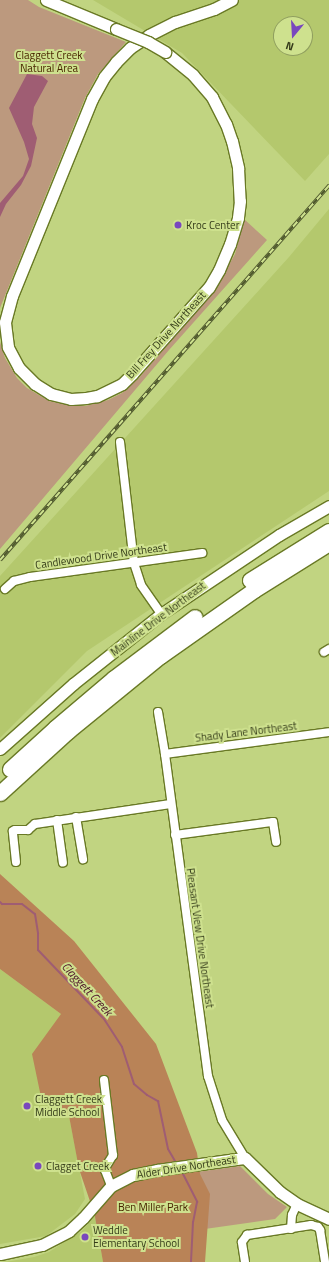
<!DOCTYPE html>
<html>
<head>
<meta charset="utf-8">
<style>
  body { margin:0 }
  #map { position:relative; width:329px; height:1262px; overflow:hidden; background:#c1d481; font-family:"Titillium Web",sans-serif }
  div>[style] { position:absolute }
  .built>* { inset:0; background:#b4c86d }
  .green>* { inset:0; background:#bc997e }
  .forest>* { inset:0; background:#b98357 }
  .water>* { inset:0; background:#9f5d73 }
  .stream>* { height:2px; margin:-1px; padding:0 1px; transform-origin:1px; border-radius:1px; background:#9f5d73 }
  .roads { filter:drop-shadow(1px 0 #697925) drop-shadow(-1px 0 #697925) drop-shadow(0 1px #697925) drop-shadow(0 -1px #697925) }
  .street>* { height:8px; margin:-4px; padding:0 4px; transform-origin:4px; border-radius:4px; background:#fff }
  .secondary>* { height:11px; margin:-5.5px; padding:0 5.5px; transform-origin:5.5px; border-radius:5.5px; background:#fff }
  .highway>* { height:15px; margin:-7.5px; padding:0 7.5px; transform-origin:7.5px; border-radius:7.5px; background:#fff }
  .rail>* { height:3.5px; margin-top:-1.75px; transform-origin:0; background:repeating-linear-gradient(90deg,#cee18e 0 6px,#4f582d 0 12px); box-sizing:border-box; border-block:1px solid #4f582d }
  .bridges { filter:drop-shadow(1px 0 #697925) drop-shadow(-1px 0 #697925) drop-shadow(0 1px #697925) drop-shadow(0 -1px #697925) }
  .secondary-bridge>* { height:11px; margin:-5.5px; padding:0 5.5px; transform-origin:5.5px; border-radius:5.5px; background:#fff }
  .dots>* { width:11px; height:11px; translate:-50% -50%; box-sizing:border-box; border:2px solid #cee18e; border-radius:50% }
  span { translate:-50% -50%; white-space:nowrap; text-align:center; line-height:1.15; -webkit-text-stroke:4px #cee18e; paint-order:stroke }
  .park-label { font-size:11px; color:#492501 }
  .poi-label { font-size:11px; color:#343b19 }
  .left { translate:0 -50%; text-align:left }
  .street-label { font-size:11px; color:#343b19 }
  .water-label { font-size:12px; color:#4b0d28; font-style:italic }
  .north { position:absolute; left:273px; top:16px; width:40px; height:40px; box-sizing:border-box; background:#cee18e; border:1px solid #909f5f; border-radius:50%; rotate:198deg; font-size:11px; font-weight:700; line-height:16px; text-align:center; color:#343b19 }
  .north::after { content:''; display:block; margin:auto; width:14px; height:18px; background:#7947be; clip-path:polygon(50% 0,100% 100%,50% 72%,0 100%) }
</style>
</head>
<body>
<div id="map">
  <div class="built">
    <div style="clip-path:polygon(evenodd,93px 0,329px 0,329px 154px,305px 181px,182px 53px,93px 0,281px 24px,305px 24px,305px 48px,281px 48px,281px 24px)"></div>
    <div style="clip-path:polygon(329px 209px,329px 491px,87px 651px,0 738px,0 576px,289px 257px)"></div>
    <div style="clip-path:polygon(0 969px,61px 1014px,41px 1097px,69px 1116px,85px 1199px,75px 1214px,46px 1236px,0 1244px)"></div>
    <div style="clip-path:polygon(95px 1216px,103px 1262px,5px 1262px,34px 1257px,49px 1252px,82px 1231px)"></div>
  </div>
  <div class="green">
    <div style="clip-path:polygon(0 0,28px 0,39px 7px,126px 42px,98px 74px,85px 98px,0 308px)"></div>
    <div style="clip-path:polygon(244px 219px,267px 240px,169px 350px,0 549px,0 342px,5px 358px,17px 378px,27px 388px,49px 401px,62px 404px,85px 406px,108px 400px,122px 393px,139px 378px,216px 288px,235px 254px)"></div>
    <div style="clip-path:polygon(240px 1166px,268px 1194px,287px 1207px,275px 1219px,99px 1244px,95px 1216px,146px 1179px)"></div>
  </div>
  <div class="forest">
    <div style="clip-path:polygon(0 874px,74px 941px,156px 1044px,197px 1153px,200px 1174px,210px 1194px,205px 1262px,103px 1262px,95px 1216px,79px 1169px,69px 1116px,41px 1097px,32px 1054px,61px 1014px,0 969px)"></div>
  </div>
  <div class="water">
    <div style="clip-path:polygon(27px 74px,42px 76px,48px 81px,34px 107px,32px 124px,37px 138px,31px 166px,21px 185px,6px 204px,0 217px,0 203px,23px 176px,29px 159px,24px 142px,9px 108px)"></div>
  </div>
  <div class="stream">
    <div style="left:0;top:902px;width:3px;rotate:45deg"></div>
    <div style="left:2px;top:904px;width:20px"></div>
    <div style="left:22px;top:904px;width:16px;rotate:38deg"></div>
    <div style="left:35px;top:914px;width:20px;rotate:81deg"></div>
    <div style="left:38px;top:934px;width:16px;rotate:90deg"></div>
    <div style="left:38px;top:950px;width:95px;rotate:46.3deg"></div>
    <div style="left:104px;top:1019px;width:33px;rotate:57deg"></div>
    <div style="left:122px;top:1047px;width:39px;rotate:72deg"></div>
    <div style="left:134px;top:1084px;width:17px;rotate:40deg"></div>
    <div style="left:147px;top:1095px;width:13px;rotate:29deg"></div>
    <div style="left:158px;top:1101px;width:49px;rotate:78.2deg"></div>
    <div style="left:168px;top:1149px;width:16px;rotate:60deg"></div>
    <div style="left:181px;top:1170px;width:36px;rotate:63deg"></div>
    <div style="left:197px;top:1202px;width:20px;rotate:101deg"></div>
    <div style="left:193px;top:1222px;width:40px;rotate:92.9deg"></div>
  </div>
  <div class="roads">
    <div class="street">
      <div style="left:120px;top:442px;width:122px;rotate:83.4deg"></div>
      <div style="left:134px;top:563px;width:23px;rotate:72deg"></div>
      <div style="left:141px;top:585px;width:35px;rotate:55deg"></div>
      <div style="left:5px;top:589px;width:12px;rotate:-42deg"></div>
      <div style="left:14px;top:581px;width:16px;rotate:-14deg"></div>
      <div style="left:30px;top:577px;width:174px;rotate:-7.9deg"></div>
      <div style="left:324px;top:652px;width:6px;rotate:-31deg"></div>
      <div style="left:158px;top:712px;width:43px;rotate:80.5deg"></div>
      <div style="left:165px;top:754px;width:325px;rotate:82.4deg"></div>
      <div style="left:208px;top:1076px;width:46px;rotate:72.3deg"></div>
      <div style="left:222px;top:1120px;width:44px;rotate:58.8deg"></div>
      <div style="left:165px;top:754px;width:165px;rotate:-7.6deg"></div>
      <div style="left:76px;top:817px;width:43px;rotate:80.5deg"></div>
      <div style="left:57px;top:820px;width:43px;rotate:82.1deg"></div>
      <div style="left:175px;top:835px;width:99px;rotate:-7.6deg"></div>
      <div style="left:273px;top:822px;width:20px;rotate:81deg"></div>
      <div style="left:16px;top:862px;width:31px;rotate:-96deg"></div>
      <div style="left:13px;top:831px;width:2px;rotate:-27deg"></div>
      <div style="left:15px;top:830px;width:13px"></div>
      <div style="left:28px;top:830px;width:9px;rotate:-41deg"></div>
      <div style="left:35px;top:824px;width:137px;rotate:-8.4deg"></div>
      <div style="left:104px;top:1080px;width:76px;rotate:83.2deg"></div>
      <div style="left:113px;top:1155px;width:13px;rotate:122deg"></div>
      <div style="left:106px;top:1166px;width:4px;rotate:104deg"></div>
      <div style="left:105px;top:1170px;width:17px;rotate:69deg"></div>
      <div style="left:291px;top:1229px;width:14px;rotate:-86deg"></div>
      <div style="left:292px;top:1215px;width:12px;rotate:-66deg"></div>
      <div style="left:245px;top:1262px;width:20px;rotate:-99deg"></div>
      <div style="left:242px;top:1242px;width:9px;rotate:-54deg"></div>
      <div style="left:247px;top:1235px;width:65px;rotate:-8.9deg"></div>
      <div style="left:311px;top:1225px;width:7px;rotate:16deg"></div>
      <div style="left:318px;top:1227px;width:4px;rotate:56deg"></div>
      <div style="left:320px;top:1230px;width:32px;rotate:81deg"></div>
    </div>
    <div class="secondary">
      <div style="left:46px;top:0;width:76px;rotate:22.5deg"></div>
      <div style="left:165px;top:52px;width:36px;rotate:39deg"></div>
      <div style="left:193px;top:75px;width:29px;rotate:49deg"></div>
      <div style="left:212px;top:97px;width:30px;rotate:63deg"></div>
      <div style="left:226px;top:124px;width:18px;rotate:71deg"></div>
      <div style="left:232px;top:141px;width:28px;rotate:77deg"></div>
      <div style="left:238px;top:168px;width:33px;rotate:87deg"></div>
      <div style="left:240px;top:201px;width:17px;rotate:97deg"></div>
      <div style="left:238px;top:218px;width:27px;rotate:107deg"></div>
      <div style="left:230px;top:244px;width:28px;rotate:113deg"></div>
      <div style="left:219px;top:270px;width:20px;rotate:120deg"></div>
      <div style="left:209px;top:287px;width:116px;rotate:131.5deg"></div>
      <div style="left:132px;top:374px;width:14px;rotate:135deg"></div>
      <div style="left:122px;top:384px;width:28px;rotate:154deg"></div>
      <div style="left:97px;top:396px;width:11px;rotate:170deg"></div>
      <div style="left:86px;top:398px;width:15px;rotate:176deg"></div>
      <div style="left:71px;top:399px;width:21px;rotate:-166deg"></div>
      <div style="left:51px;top:394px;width:19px;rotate:-148deg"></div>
      <div style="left:35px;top:384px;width:23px;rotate:-135deg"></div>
      <div style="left:19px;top:368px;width:24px;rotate:-118deg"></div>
      <div style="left:8px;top:347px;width:25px;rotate:-97deg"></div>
      <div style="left:5px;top:322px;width:27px;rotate:-75deg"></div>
      <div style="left:12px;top:296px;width:213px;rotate:-67.9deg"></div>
      <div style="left:92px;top:99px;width:25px;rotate:-61deg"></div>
      <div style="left:104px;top:77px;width:19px;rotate:-51deg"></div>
      <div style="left:116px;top:62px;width:20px;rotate:-45deg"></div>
      <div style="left:130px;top:48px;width:23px;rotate:-34deg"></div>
      <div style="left:149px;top:35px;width:29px;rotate:-27deg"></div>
      <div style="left:175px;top:22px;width:41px;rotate:-18.4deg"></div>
      <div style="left:214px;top:9px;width:20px;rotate:-27deg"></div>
      <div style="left:0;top:749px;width:98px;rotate:-41.7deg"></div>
      <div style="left:73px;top:684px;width:112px;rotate:-38.5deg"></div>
      <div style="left:161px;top:614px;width:142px;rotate:-33.8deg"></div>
      <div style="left:279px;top:535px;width:58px;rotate:-30.1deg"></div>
      <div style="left:0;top:1254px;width:43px;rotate:-12.1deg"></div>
      <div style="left:42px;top:1245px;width:30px;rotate:-27deg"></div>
      <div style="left:69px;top:1231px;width:19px;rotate:-43deg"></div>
      <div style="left:83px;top:1218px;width:43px;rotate:-48.8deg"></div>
      <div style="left:111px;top:1186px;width:25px;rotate:-27deg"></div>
      <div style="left:133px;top:1175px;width:25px;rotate:-12deg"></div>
      <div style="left:157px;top:1170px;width:80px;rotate:-7.9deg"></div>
      <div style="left:236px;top:1159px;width:9px;rotate:-6deg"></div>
      <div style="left:245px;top:1158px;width:49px;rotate:44.2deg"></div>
      <div style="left:280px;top:1192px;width:21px;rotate:35deg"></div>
      <div style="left:297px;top:1204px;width:35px;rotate:25deg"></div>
    </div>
    <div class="highway">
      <div style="left:250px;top:580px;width:93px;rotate:-31.8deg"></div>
      <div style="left:10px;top:769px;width:61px;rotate:-42.3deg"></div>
      <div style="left:55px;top:728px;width:77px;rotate:-40.3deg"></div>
      <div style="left:114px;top:678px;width:101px;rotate:-37deg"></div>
      <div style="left:0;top:793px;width:92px;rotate:-42.4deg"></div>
      <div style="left:68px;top:731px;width:119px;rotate:-39.2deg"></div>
      <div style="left:160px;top:656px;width:115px;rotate:-35.1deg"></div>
      <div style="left:254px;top:590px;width:89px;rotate:-32.1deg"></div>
    </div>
  </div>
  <div class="rail">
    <div style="left:0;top:560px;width:499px;rotate:-48.7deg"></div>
  </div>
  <div class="bridges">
    <div class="secondary-bridge">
      <div style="left:116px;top:29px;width:35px;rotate:22deg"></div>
      <div style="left:148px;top:42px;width:20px;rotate:30deg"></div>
    </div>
  </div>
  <div class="dots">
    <div style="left:178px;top:225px;background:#7947be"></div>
    <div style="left:27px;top:1106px;background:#7947be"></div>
    <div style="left:38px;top:1166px;background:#7947be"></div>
    <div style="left:85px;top:1237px;background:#7947be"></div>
  </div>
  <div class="park-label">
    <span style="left:49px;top:62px">Claggett Creek<br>Natural Area</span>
    <span style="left:153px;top:1207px">Ben Miller Park</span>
  </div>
  <div class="poi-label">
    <span class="left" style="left:186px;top:225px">Kroc Center</span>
    <span class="left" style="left:35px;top:1106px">Claggett Creek<br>Middle School</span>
    <span class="left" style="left:46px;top:1166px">Clagget Creek</span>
    <span class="left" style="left:93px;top:1237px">Weddle<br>Elementary School</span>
  </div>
  <div class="street-label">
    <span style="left:166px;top:335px;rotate:-48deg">Bill Frey Drive Northeast</span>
    <span style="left:101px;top:556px;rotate:-8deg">Candlewood Drive Northeast</span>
    <span style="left:158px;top:619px;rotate:-37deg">Mainline Drive Northeast</span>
    <span style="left:246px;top:732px;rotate:-7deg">Shady Lane Northeast</span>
    <span style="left:200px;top:938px;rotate:82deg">Pleasant View Drive Northeast</span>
    <span style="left:186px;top:1167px;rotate:-9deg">Alder Drive Northeast</span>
  </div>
  <div class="water-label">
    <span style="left:87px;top:989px;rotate:47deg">Claggett Creek</span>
  </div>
  <div class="north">N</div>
</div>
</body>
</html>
